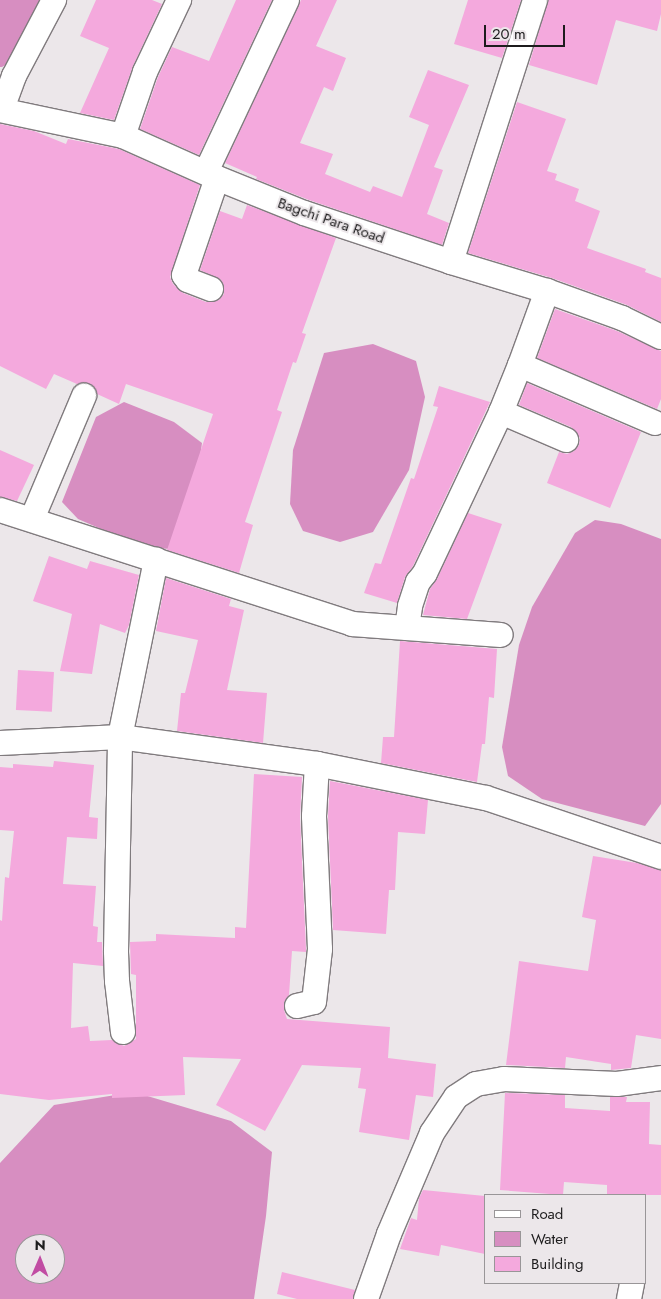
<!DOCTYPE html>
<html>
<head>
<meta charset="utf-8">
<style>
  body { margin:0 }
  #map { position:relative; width:661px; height:1299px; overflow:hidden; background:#ece7ea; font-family:Jost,sans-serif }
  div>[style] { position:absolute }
  .water>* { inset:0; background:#d78ec1 }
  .building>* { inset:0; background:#f4a9dd; transform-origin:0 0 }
  .roads { filter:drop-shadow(1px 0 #807b7e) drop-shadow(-1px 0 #807b7e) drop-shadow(0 1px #807b7e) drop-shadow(0 -1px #807b7e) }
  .minor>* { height:24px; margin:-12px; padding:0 12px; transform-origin:12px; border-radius:12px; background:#fff }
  span { translate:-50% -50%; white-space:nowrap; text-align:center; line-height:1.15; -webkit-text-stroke:4px #ece7ea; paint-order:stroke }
  .street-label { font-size:15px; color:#1d1c1d }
  .legend { position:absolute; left:484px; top:1194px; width:162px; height:90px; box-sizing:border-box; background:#ece7ea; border:1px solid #999698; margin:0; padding:6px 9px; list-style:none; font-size:15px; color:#1d1c1d }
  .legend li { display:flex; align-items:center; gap:10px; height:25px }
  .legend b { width:25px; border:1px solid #999698 }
  .north { position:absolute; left:15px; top:1234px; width:50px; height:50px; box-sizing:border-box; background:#ece7ea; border:1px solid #999698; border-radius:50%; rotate:1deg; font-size:14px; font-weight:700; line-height:20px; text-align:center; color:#1d1c1d }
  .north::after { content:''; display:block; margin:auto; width:18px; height:22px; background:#c14ca3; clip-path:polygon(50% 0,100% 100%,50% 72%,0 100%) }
  .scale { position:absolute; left:484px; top:25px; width:81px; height:22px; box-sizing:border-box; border:2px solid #1d1c1d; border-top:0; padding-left:6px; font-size:15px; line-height:18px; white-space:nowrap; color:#1d1c1d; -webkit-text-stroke:4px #ece7ea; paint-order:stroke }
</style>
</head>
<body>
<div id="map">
  <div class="water">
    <div style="clip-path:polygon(0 0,45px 0,16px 59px,2px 67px,0 67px)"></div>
    <div style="clip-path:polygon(373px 344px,416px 361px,425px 397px,409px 470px,373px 532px,340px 542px,303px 531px,290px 504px,293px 450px,324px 353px)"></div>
    <div style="clip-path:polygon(124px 402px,174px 422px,202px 443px,196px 484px,175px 549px,145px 548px,78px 519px,62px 502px,96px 417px)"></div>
    <div style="clip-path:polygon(595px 520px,621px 524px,661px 539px,661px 804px,645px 826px,542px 799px,508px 776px,502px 747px,519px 645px,532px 607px,575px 533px)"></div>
    <div style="clip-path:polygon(evenodd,134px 1092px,231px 1121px,272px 1152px,266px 1216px,254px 1299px,0 1299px,0 1163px,54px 1105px,134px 1092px,25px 1244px,55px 1244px,55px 1274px,25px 1274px,25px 1244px)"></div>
  </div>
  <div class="building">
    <div style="clip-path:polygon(96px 0,152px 0,162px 4px,133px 66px,114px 120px,80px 113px,109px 48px,80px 36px)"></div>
    <div style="clip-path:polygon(236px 0,272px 0,199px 155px,140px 129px,158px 77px,172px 47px,209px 61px)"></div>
    <div style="clip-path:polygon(301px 0,337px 0,316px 46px,346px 58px,333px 91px,324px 87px,300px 143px,333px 154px,325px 174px,370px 192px,373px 186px,402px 197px,429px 125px,409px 117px,428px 70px,469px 85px,434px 167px,443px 170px,427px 214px,449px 223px,442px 245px,309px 200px,256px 179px,257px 177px,225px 163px)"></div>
    <div style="clip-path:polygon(468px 0,521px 0,502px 58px,454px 44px)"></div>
    <div style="clip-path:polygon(548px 0,661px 0,661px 14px,657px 31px,616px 20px,597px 85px,529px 65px)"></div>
    <div style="clip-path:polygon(517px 102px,566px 119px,547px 171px,557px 174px,555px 180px,579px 189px,575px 201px,600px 211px,587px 248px,646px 269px,645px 272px,661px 278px,661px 322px,627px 305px,552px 278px,468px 253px)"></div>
    <div style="clip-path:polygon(0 124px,34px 131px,66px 144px,68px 139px,119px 149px,200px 185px,170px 277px,173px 284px,183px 293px,206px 302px,219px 300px,224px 294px,224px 286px,221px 280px,200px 270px,220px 211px,242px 219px,247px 205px,336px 238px,302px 333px,306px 334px,296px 363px,293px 362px,277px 410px,282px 412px,245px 522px,253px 525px,239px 573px,167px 550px,213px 414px,126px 384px,119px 404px,97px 394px,90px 384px,77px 384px,54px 374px,46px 389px,0 366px)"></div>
    <div style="clip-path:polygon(555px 309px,617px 331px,661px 351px,661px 399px,657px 409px,537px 358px)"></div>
    <div style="clip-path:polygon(527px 383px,641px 432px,610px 508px,547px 483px,559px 452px,567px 454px,574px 451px,579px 445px,580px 438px,571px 427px,519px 405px)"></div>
    <div style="clip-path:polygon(439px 386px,490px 402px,413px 566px,405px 577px,397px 603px,364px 593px,375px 563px,381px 564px,411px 478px,414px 479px,438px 407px,433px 406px)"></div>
    <div style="clip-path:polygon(0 450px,34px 465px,17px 501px,0 497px)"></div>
    <div style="clip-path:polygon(468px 513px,502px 524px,467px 619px,423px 615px,430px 589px,437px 579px)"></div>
    <div style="clip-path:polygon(49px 556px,87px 569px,90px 561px,139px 575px,129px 625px,125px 633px,100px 624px,92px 674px,60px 671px,72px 614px,33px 601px)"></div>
    <div style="clip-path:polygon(166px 578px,231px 599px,229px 606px,244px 610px,227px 690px,267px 693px,263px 743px,177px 731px,181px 693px,185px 693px,198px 640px,156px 631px)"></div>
    <div style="clip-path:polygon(400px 641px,497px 649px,494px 698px,489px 697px,485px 744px,482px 744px,477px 782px,381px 763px,383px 737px,394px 737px)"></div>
    <div style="left:18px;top:670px;width:36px;height:40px;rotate:3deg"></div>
    <div style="clip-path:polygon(54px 761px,94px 765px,89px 817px,98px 818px,97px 839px,67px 837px,63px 884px,96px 886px,93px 926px,98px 927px,97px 942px,102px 942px,103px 966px,73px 963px,71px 1028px,88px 1026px,90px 1041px,112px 1040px,124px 1046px,136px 1039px,136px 975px,131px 974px,130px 942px,156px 941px,156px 934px,235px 938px,235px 927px,246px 928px,254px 774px,302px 777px,300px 817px,306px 949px,306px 952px,292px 951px,289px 995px,284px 1002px,284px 1010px,287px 1019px,390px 1027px,388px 1058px,436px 1064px,433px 1097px,416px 1095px,409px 1140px,359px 1132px,366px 1089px,358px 1088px,361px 1068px,302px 1065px,265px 1131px,216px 1105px,241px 1059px,183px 1057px,185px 1095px,112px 1098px,112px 1094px,49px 1100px,0 1094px,0 920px,2px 921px,5px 877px,9px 878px,14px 831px,0 830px,0 767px,13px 768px,13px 764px,53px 767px)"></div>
    <div style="clip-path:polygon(330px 781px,428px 800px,425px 834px,398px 832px,395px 890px,389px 890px,386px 934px,333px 930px,328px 816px)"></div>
    <div style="clip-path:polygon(593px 856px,637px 863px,661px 870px,661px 1039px,636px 1035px,631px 1068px,611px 1070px,611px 1064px,566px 1057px,565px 1068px,506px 1065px,519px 961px,588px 971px,596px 920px,582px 917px)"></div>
    <div style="clip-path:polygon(505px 1093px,565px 1095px,565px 1108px,610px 1111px,610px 1097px,627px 1097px,626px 1102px,650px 1102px,649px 1144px,661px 1145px,661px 1195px,607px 1195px,607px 1185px,564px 1182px,563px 1195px,500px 1190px)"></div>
    <div style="clip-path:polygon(423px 1190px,485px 1196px,485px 1254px,441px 1245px,439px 1256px,400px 1249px,411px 1218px,417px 1220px,419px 1198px)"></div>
    <div style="clip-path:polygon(282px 1272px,355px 1290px,353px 1299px,297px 1299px,277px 1294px)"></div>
  </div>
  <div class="roads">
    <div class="minor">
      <div style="left:2px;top:109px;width:35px;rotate:-70deg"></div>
      <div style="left:14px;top:76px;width:86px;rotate:-62.2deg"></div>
      <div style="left:0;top:110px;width:126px;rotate:11.9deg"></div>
      <div style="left:123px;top:136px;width:103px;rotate:24.1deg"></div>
      <div style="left:217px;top:178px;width:94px;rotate:21.9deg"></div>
      <div style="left:304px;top:213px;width:155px;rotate:18.4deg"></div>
      <div style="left:451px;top:262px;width:100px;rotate:16.8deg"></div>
      <div style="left:547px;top:291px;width:80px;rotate:19.8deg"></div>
      <div style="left:622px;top:318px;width:43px;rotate:26deg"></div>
      <div style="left:123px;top:136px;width:68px;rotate:-71deg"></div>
      <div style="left:145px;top:72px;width:80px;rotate:-64.7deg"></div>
      <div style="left:206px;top:172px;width:190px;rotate:-64.8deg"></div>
      <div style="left:451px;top:262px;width:275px;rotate:-72.2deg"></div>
      <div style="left:211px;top:289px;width:25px;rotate:-159deg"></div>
      <div style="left:188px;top:280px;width:6px;rotate:-129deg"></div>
      <div style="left:184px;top:275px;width:102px;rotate:-71.2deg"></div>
      <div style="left:520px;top:365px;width:147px;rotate:23.2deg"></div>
      <div style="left:501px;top:412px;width:71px;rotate:23.3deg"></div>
      <div style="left:0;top:510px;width:370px;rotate:17.9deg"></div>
      <div style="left:352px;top:624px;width:149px;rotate:4.2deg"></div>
      <div style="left:32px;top:519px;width:134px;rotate:-67.1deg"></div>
      <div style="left:407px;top:628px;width:22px;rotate:-82deg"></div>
      <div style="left:410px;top:606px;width:25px;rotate:-72deg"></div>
      <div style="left:418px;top:582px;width:11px;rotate:-52deg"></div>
      <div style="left:425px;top:573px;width:178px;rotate:-64.7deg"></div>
      <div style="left:501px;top:412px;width:51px;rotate:-68deg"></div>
      <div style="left:520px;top:365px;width:79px;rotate:-70deg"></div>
      <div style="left:0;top:743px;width:120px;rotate:-2.9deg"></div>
      <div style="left:120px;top:737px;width:199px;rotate:7.8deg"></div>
      <div style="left:317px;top:764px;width:172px;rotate:11.4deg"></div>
      <div style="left:486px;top:798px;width:185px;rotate:18.6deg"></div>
      <div style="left:297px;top:1006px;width:17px;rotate:-13deg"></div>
      <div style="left:314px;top:1002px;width:53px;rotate:-83.5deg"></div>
      <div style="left:320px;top:949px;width:133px;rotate:-92.6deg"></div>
      <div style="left:314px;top:816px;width:52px;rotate:-86.7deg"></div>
      <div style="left:123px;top:1032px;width:51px;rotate:-96.7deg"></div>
      <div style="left:117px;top:981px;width:30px;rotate:-92deg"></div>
      <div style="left:116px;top:951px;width:214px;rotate:-88.9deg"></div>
      <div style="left:120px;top:737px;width:181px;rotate:-78.5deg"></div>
      <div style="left:366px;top:1299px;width:69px;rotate:-70.5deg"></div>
      <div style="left:389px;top:1234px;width:110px;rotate:-66.9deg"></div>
      <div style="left:432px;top:1133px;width:43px;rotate:-56.3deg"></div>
      <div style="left:456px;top:1097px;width:24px;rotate:-33deg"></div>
      <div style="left:476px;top:1084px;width:28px;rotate:-10deg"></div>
      <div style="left:504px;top:1079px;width:113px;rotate:2.5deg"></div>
      <div style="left:617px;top:1084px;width:44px;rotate:-7.8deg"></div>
      <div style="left:629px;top:1299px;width:16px;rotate:-79deg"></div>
    </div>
  </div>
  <div class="street-label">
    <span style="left:331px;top:221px;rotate:19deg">Bagchi Para Road</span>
  </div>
  <ul class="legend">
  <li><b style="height:6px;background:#fff"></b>Road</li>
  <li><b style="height:14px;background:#d78ec1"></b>Water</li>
  <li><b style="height:14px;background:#f4a9dd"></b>Building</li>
  </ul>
  <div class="north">N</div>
  <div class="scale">20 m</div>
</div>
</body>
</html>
